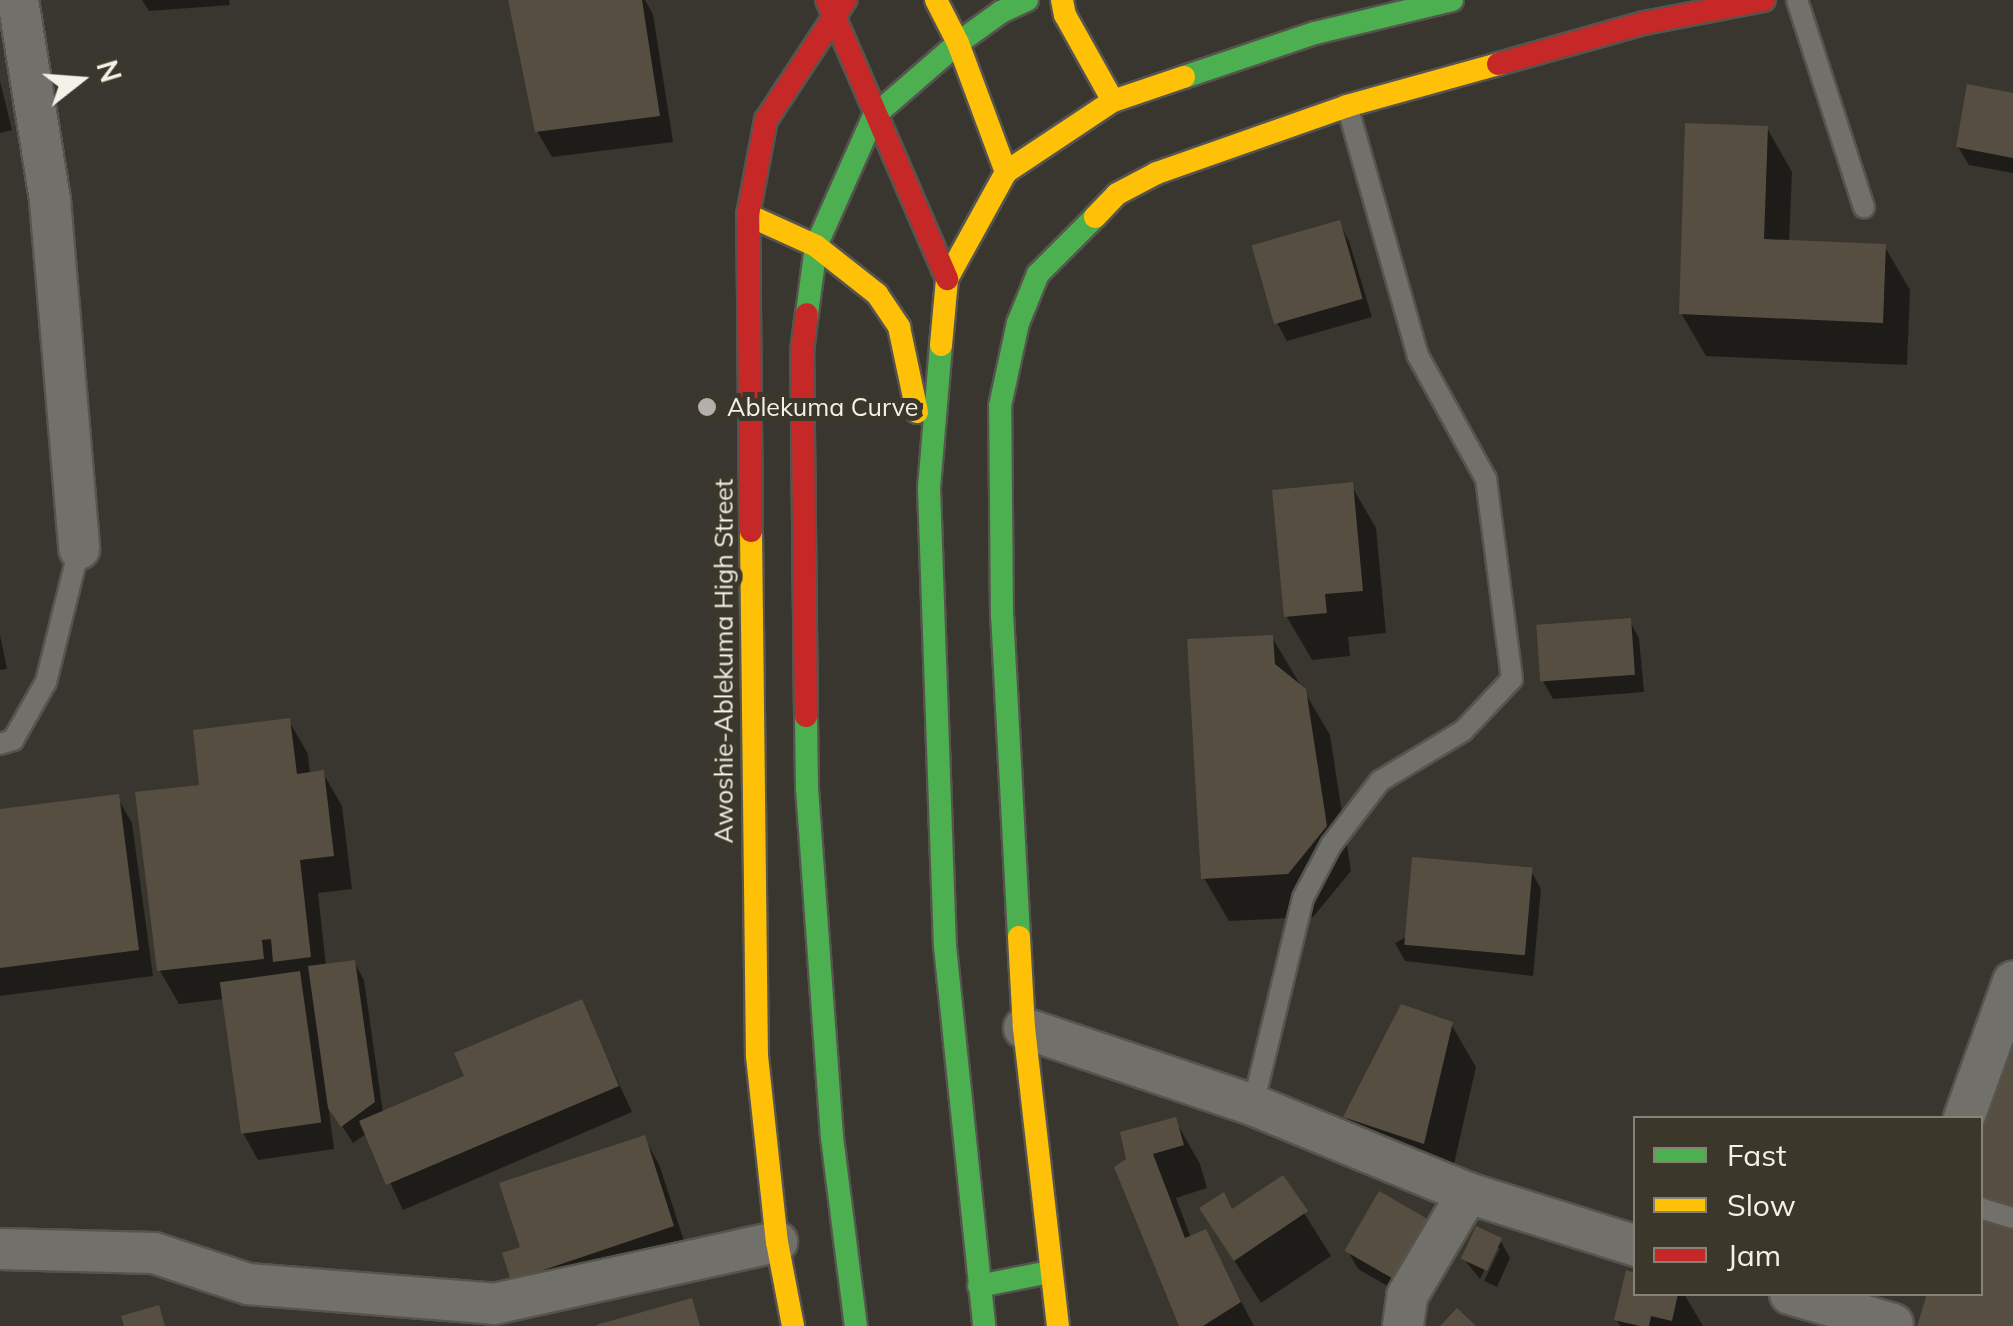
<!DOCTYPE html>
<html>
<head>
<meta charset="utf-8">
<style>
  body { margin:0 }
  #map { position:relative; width:2013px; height:1326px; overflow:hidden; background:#38362e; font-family:Mulish,sans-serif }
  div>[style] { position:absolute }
  .shadow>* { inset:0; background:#0007 }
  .building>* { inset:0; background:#574e42; transform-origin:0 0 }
  .roads { filter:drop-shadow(2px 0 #56544e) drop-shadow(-2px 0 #56544e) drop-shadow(0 2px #56544e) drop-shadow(0 -2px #56544e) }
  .lane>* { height:20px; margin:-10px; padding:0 10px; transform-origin:10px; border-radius:10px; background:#72706a }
  .street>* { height:40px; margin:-20px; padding:0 20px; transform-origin:20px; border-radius:20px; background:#72706a }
  .fast>* { height:22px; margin:-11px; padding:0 11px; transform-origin:11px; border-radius:11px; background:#4caf50 }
  .slow>* { height:22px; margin:-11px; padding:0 11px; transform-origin:11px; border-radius:11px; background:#ffc107 }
  .jam>* { height:22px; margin:-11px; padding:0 11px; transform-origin:11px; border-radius:11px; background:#c62828 }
  .dots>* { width:28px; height:28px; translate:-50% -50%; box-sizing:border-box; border:5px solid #3b382b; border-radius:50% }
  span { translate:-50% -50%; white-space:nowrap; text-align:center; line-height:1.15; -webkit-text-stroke:10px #3b382b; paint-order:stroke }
  .poi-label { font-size:25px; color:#f4f1e9 }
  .left { translate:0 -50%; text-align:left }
  .street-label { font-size:25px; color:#f4f1e9 }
  .legend { position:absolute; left:1633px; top:1116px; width:350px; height:180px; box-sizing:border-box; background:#3b382b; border:2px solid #858277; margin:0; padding:12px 18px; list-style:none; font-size:30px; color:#f4f1e9 }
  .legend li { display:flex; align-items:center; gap:20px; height:50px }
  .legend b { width:50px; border:2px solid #858277 }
  .north { position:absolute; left:30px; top:30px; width:100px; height:100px; -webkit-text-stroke:8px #3b382b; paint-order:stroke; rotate:73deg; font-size:28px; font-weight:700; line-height:40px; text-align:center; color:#f4f1e9 }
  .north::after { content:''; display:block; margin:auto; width:35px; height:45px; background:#f4f1e9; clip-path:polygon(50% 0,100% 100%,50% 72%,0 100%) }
</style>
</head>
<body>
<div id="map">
  <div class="shadow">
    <div style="clip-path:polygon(142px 0,229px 0,230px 5px,149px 11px)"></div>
    <div style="clip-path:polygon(510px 0,645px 0,653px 14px,673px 142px,552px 157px,537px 131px)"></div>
    <div style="clip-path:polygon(0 81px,12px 130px,0 133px)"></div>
    <div style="clip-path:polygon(2013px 95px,2013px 173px,1969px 165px,1958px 147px)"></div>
    <div style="clip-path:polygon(1767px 128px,1792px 172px,1789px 242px,1885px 247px,1910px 290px,1907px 365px,1706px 356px,1681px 313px)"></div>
    <div style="clip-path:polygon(1339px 223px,1349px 241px,1372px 317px,1287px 341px,1277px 323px)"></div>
    <div style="clip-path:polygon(1351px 485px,1376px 528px,1386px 633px,1348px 637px,1350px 656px,1312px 660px,1287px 617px)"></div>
    <div style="clip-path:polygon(1629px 620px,1639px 638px,1644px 692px,1553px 699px,1543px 681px)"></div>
    <div style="clip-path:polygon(0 635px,7px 669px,0 670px)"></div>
    <div style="clip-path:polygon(1272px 637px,1330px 735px,1351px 871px,1313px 917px,1229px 921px,1204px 878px)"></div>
    <div style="clip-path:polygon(289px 721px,308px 754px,310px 775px,323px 773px,342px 806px,352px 889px,318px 893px,326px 966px,354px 962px,364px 980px,383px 1113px,467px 1077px,581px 1002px,632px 1112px,403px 1210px,367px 1133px,353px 1143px,328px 1104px,334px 1149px,258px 1160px,243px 1133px,224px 999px,179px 1004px,160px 971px,202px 787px)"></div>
    <div style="clip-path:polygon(117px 797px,132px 823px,153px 976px,0 996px,0 812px)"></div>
    <div style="clip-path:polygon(1531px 871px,1541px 889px,1533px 976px,1405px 961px,1395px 943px)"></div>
    <div style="clip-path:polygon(1451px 1024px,1476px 1067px,1449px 1186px,1371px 1160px,1346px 1117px)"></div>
    <div style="clip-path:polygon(1175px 1120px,1200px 1164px,1207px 1188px,1176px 1198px,1191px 1238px,1205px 1233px,1254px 1326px,1182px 1326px,1117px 1168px)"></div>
    <div style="clip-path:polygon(644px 1138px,659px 1164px,688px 1253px,513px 1280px,523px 1248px)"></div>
    <div style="clip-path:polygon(1282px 1178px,1331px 1256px,1261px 1303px,1202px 1209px,1232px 1211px)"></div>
    <div style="clip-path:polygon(1380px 1194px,1408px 1298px,1358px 1269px,1348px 1251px)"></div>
    <div style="clip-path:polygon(1500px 1240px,1510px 1258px,1497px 1287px,1484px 1281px,1500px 1248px,1495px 1248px,1480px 1279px,1464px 1259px)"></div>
    <div style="clip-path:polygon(1636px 1294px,1684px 1294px,1703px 1326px,1620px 1326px,1617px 1320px)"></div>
  </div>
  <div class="building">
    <div style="clip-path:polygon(508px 0,642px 0,660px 116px,535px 132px)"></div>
    <div style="clip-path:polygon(1967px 84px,2013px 93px,2013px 158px,1956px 147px)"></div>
    <div style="clip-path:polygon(1685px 123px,1768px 126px,1764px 239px,1886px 244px,1883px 323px,1679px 314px)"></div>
    <div style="left:1340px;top:220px;width:82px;height:92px;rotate:74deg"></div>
    <div style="clip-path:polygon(1353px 482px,1363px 591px,1325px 594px,1327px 613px,1284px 617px,1272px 490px)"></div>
    <div style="left:1631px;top:618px;width:57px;height:95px;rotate:86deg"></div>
    <div style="clip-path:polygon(1273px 635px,1275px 664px,1306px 689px,1327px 826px,1288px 874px,1201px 879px,1187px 639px)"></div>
    <div style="clip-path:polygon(290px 718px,297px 774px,324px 770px,334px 856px,300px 860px,311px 957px,273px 962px,271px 939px,262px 940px,264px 959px,157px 971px,135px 792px,199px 785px,193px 730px)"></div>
    <div style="clip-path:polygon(119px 794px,139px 950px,0 968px,0 809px)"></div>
    <div style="left:1412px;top:857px;width:121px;height:88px;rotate:5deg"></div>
    <div style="clip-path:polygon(355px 960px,375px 1102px,341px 1127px,328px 1108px,308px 966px)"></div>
    <div style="left:300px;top:971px;width:153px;height:81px;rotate:82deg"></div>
    <div style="clip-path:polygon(582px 999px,619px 1086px,386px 1185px,359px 1121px,464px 1076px,454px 1053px)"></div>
    <div style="clip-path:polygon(1401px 1004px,1453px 1022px,1424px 1144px,1343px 1117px)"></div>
    <div style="clip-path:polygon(2013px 1021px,2013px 1326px,1917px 1326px,1927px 1294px,1980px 1294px,1980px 1123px)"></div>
    <div style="clip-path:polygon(1176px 1117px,1184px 1145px,1153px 1154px,1185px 1238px,1206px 1229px,1241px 1302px,1203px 1326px,1179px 1326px,1114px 1167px,1126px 1159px,1120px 1132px)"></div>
    <div style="clip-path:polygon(645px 1135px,674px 1226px,511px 1281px,502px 1253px,520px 1247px,499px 1183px)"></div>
    <div style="clip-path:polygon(1283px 1175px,1308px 1211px,1234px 1261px,1199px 1208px,1224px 1192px,1232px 1209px)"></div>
    <div style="left:1379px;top:1191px;width:60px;height:69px;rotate:30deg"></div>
    <div style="left:1476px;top:1226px;width:29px;height:36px;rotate:25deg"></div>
    <div style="clip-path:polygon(1626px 1270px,1636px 1273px,1636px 1294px,1678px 1294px,1672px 1321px,1651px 1316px,1649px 1326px,1640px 1326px,1614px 1320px)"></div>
    <div style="clip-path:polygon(692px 1298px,700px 1326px,597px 1326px,596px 1325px)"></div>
    <div style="clip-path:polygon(159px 1305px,165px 1326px,124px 1326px,121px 1316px)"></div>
    <div style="clip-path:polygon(1457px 1308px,1476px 1326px,1440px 1326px)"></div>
  </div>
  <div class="roads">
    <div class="lane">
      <div style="left:1797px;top:0;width:218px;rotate:72.1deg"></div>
      <div style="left:0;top:744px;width:14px;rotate:-17deg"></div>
      <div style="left:13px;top:740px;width:67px;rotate:-60.4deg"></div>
      <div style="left:46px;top:682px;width:137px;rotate:-76.1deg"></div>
      <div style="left:1253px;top:1105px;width:213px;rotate:-76.4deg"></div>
      <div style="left:1303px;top:898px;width:60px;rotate:-62.2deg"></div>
      <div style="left:1331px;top:845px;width:81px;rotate:-52.6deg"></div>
      <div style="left:1380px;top:781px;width:97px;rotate:-31.1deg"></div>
      <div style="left:1463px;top:731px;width:71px;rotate:-46.7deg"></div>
      <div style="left:1512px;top:679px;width:202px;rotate:-97.4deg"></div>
      <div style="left:1486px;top:479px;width:141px;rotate:-118.9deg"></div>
      <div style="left:1418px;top:356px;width:258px;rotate:-105.8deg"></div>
      <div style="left:1980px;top:1208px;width:34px;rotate:17deg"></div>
    </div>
    <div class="street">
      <div style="left:18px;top:0;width:203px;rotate:80.9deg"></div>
      <div style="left:50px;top:200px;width:350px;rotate:85.2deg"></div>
      <div style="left:1024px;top:1028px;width:242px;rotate:18.6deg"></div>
      <div style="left:1253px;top:1105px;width:232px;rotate:22.3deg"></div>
      <div style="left:1468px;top:1193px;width:176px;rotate:17.5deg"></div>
      <div style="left:1964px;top:1118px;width:145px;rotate:-70.2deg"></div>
      <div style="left:0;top:1249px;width:154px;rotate:1.5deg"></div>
      <div style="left:154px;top:1253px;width:99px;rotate:18.3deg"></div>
      <div style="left:248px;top:1284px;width:247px;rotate:4.6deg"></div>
      <div style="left:494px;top:1304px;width:290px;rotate:-12.4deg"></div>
      <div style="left:1790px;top:1294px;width:107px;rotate:16.2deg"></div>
      <div style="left:1403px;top:1326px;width:30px;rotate:-82deg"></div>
      <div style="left:1407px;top:1296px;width:120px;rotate:-59.4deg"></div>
    </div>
    <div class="fast">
      <div style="left:1184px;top:77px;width:138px;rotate:-18.6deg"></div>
      <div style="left:1315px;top:33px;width:141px;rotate:-13.5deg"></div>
      <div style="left:807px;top:314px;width:69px;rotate:-82.5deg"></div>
      <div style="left:816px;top:246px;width:142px;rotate:-66deg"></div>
      <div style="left:874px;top:116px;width:111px;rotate:-41deg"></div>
      <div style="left:958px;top:43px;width:53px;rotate:-35.8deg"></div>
      <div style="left:1001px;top:12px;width:29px;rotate:-25deg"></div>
      <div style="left:941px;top:345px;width:144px;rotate:94.8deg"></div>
      <div style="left:929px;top:489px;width:457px;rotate:88deg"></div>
      <div style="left:945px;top:946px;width:382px;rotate:84.1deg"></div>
      <div style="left:806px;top:716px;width:72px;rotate:89.2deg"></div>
      <div style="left:807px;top:788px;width:350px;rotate:85.9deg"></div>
      <div style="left:832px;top:1137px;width:191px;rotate:82.8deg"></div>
      <div style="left:1019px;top:937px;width:320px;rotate:-93deg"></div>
      <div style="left:1002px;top:617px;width:211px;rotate:-90.5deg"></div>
      <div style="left:1000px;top:406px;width:85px;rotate:-77.8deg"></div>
      <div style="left:1018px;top:323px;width:53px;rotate:-67.8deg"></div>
      <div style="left:1038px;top:274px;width:81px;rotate:-45deg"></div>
      <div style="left:979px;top:1286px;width:71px;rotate:-11.3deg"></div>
    </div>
    <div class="slow">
      <div style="left:936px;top:0;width:48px;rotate:62.9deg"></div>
      <div style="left:958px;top:43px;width:138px;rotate:69.6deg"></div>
      <div style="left:1062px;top:0;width:15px;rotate:79deg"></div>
      <div style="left:1065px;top:15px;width:98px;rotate:60.8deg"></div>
      <div style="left:748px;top:215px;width:75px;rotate:24.5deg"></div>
      <div style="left:816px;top:246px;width:78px;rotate:38.2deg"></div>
      <div style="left:877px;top:294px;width:40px;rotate:56deg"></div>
      <div style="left:899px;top:327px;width:87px;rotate:78deg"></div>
      <div style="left:1095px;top:217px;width:32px;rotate:-46deg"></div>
      <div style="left:1117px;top:194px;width:45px;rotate:-27.7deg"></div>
      <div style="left:1157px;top:173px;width:201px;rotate:-19.4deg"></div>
      <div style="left:1347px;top:106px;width:157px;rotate:-15.5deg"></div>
      <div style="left:941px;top:345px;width:66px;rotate:-84.8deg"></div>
      <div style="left:947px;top:279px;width:122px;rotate:-61.1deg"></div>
      <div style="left:1006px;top:172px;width:128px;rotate:-33.6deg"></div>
      <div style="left:1113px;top:101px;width:75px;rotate:-18.7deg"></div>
      <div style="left:751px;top:531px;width:525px;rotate:89.35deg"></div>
      <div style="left:757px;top:1056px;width:187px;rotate:83.9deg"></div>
      <div style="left:777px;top:1242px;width:86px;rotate:79.2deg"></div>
      <div style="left:1019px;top:937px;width:91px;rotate:86.9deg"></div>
      <div style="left:1024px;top:1028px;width:300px;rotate:83.5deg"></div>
    </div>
    <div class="jam">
      <div style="left:827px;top:0;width:304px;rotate:66.7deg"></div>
      <div style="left:1498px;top:64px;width:152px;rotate:-15.7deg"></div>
      <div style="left:1644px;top:23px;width:122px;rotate:-10.9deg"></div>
      <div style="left:751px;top:531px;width:316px;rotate:-90.5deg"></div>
      <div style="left:748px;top:215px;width:97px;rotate:-79.3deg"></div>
      <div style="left:766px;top:120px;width:144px;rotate:-56.6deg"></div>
      <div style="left:806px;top:716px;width:364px;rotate:-90.6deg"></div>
      <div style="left:802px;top:352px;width:38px;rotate:-83deg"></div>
    </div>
  </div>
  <div class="dots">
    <div style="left:707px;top:407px;background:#b2b0a8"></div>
  </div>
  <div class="poi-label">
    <span class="left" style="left:727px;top:407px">Ablekuma Curve</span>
  </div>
  <div class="street-label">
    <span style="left:724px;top:661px;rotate:-90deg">Awoshie-Ablekuma High Street</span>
  </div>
  <ul class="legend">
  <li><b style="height:12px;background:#4caf50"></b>Fast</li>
  <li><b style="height:12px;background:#ffc107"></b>Slow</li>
  <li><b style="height:12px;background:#c62828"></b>Jam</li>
  </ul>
  <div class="north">N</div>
</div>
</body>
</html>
